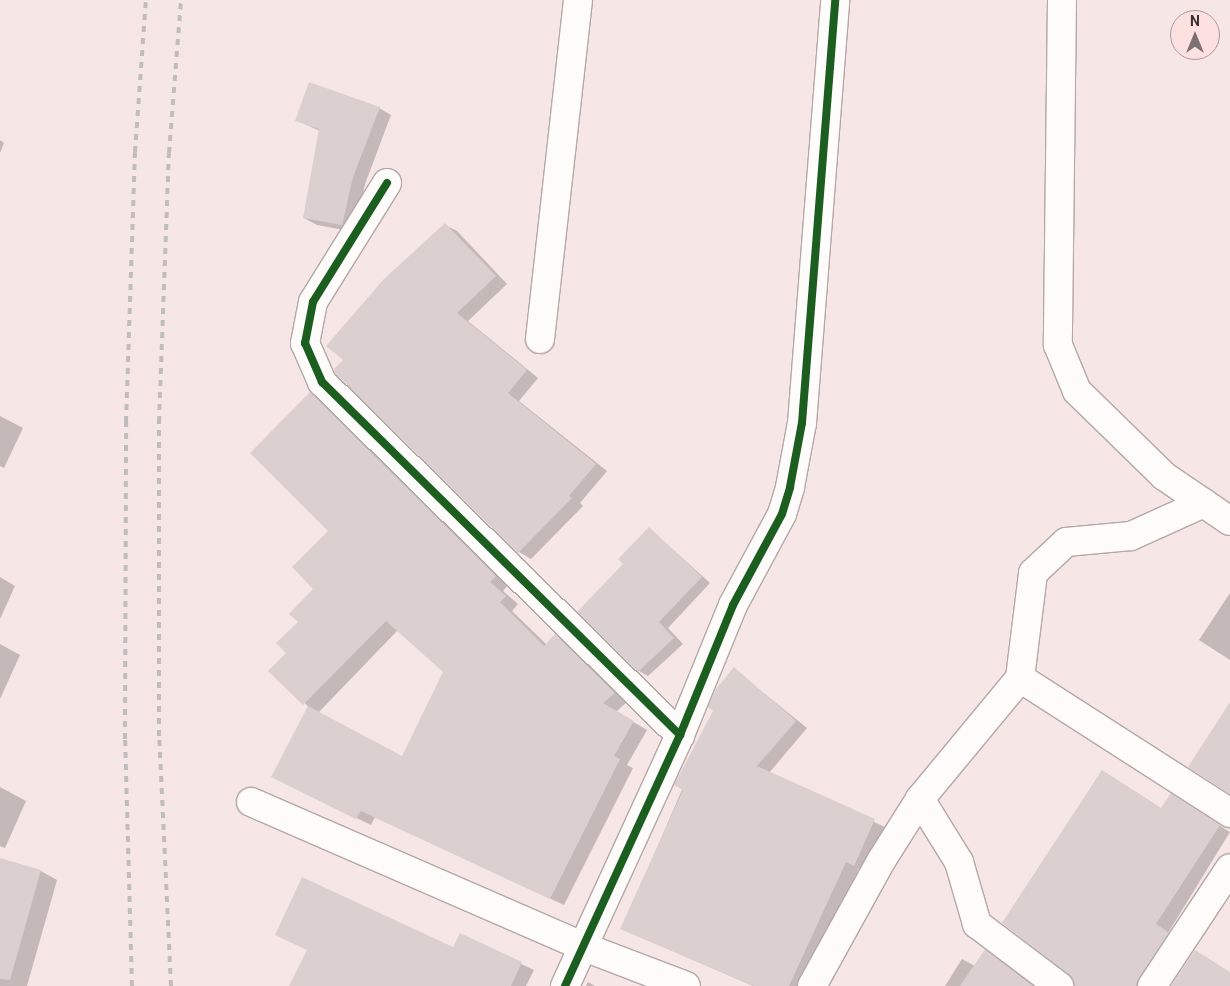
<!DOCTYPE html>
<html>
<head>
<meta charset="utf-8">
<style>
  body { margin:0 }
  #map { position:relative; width:1230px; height:986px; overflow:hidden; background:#f7e6e6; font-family:Roboto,sans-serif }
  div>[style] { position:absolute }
  .shadow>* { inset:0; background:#0003 }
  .building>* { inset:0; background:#dccfcf }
  .roads { filter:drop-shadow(1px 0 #b4a8a7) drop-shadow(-1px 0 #b4a8a7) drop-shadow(0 1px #b4a8a7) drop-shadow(0 -1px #b4a8a7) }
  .minor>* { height:28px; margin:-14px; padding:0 14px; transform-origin:14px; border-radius:14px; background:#fefbfb }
  .rail>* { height:4px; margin-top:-2px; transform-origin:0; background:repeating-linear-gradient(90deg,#c1bdbd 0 6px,transparent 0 12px) }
  .cycleway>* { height:8px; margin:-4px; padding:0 4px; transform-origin:4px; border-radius:4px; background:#1b5e20 }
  span { translate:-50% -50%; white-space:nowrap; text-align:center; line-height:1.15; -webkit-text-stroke:4px #fde0e0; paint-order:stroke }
  .north { position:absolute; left:1170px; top:10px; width:50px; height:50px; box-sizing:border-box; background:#fde0e0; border:1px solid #af9a9a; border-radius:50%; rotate:0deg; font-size:14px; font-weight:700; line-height:20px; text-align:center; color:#3b3030 }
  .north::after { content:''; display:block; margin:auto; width:18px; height:22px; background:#7d7070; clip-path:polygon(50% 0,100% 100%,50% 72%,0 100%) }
</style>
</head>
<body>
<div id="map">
  <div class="shadow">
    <div style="clip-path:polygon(379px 108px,391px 115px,365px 184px,355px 232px,317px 225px,304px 218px,320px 131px,296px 120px)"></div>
    <div style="clip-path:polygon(0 140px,4px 143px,0 153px)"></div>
    <div style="clip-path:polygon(445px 225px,457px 231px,507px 284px,468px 321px,538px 378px,519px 401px,607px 471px,580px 503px,583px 506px,531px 559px,519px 552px,336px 372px)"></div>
    <div style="clip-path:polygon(evenodd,311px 394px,324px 402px,509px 584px,503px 591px,518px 604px,512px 611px,547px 645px,556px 636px,569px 644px,628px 701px,616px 712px,647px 730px,627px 765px,633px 768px,564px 905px,375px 817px,371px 825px,286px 784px,309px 707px,270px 671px,287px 653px,315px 589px,330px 531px,311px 394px,398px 630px,444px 672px,402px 758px,318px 713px,398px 630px)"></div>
    <div style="clip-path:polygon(0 416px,23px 428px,4px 468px,0 466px)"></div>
    <div style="clip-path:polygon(649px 528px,710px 583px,668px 628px,683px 644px,648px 676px,639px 671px,625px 564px)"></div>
    <div style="clip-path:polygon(0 577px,15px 586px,0 619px)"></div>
    <div style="clip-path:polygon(1230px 593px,1230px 660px,1199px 640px)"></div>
    <div style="clip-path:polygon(0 644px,20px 655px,0 699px)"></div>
    <div style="clip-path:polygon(734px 669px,807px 728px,769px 773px,887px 828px,867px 872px,859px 868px,804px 986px,753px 986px,622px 929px)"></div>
    <div style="clip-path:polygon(1103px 771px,1162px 809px,1184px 803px,1230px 832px,1168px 933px,1181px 941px,1152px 986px,1074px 986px)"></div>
    <div style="clip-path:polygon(0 787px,26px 801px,5px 848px,0 846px)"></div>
    <div style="clip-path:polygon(0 859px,41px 871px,57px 880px,27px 986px,0 986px)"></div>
    <div style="clip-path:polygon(460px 935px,534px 970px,526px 986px,291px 986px,308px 950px,454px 948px)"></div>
    <div style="clip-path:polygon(985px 951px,998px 959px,1034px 986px,945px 986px,962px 959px,975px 966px)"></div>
    <div style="clip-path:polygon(588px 982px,595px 986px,586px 986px)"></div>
  </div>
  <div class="building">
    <div style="clip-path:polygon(309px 82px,380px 107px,353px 177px,342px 225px,303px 218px,319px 129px,295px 121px)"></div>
    <div style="clip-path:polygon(445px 223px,496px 276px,457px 313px,527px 370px,508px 393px,596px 464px,569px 496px,572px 498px,518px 553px,335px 373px,334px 369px,343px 360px,326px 346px,384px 279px)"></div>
    <div style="clip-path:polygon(310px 392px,496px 576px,490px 582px,506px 596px,500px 602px,544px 646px,555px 634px,615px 693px,603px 703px,634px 721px,614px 756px,620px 759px,550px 899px,361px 811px,356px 819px,271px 777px,308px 706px,402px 756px,443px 672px,386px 621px,303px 705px,268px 671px,286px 653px,276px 643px,298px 622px,289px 614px,313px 589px,292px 567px,328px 531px,250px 453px)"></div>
    <div style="clip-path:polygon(649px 527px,702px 577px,659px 622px,674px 638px,638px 672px,577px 612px,623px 564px,618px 559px)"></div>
    <div style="clip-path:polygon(734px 667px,796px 721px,757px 766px,875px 819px,854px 866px,846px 862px,789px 986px,754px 986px,620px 929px,683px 790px,674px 785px,713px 711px,708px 707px,716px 689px)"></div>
    <div style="clip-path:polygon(1230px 702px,1230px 794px,1188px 767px)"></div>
    <div style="clip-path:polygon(1102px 770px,1161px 808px,1171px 793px,1220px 825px,1156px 924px,1169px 933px,1137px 986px,1074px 986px,1068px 974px,1002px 923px)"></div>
    <div style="clip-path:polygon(0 858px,41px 870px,10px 980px,0 979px)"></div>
    <div style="clip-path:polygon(302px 877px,453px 947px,460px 933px,522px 962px,511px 986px,289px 986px,307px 950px,275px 935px)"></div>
    <div style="clip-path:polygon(985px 949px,1033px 986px,960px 986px)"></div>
    <div style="clip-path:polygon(1195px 950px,1230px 972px,1230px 986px,1171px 986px)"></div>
  </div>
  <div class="roads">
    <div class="minor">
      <div style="left:1062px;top:0;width:345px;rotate:90.7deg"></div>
      <div style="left:1058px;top:345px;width:50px;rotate:67.6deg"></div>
      <div style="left:1077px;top:391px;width:122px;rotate:44.3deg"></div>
      <div style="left:1164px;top:476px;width:80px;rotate:34.3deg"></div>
      <div style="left:387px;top:183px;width:140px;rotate:121.9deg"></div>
      <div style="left:313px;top:302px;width:42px;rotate:101deg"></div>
      <div style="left:305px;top:343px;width:43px;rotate:66.4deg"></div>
      <div style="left:322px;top:382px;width:503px;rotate:44.6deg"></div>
      <div style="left:540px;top:339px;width:341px;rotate:-83.6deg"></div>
      <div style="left:1020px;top:678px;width:250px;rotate:32.7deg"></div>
      <div style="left:920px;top:799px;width:74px;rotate:58.2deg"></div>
      <div style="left:959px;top:862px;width:65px;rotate:73.8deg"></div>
      <div style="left:977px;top:924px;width:103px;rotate:37.1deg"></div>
      <div style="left:251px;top:802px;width:363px;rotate:23.5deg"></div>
      <div style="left:584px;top:947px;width:109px;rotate:20.9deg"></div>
      <div style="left:565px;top:986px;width:276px;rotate:-65.4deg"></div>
      <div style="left:680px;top:735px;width:140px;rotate:-67.8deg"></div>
      <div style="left:733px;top:605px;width:103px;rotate:-61.7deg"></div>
      <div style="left:782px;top:514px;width:28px;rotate:-73deg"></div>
      <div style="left:790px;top:487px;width:65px;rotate:-79.4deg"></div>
      <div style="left:802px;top:423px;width:424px;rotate:-85.5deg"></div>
      <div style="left:812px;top:986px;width:143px;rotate:-61.1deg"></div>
      <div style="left:881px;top:861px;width:73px;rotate:-57.8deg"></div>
      <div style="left:920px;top:799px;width:157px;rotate:-50.4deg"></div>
      <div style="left:1020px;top:678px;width:106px;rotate:-82.9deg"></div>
      <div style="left:1033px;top:573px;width:45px;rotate:-43.2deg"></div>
      <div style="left:1066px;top:542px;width:65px;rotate:-5.3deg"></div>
      <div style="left:1131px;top:536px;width:80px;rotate:-24.3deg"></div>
      <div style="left:1152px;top:986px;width:141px;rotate:-56.5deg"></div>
    </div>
  </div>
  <div class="rail">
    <div style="left:132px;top:986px;width:247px;rotate:-91.6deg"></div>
    <div style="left:125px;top:739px;width:317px;rotate:-89.8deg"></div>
    <div style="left:126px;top:422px;width:270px;rotate:-88.1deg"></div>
    <div style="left:135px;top:152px;width:152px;rotate:-85.9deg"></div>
    <div style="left:171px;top:986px;width:250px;rotate:-92.7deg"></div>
    <div style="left:159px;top:736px;width:314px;rotate:-90deg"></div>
    <div style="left:159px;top:422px;width:269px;rotate:-87.9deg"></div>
    <div style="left:169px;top:153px;width:153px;rotate:-85.5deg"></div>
  </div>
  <div class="cycleway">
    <div style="left:387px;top:183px;width:140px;rotate:121.9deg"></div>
    <div style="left:313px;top:302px;width:42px;rotate:101deg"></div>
    <div style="left:305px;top:343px;width:43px;rotate:66.4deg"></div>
    <div style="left:322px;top:382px;width:503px;rotate:44.6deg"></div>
    <div style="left:565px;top:986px;width:276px;rotate:-65.4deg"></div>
    <div style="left:680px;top:735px;width:140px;rotate:-67.8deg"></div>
    <div style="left:733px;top:605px;width:103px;rotate:-61.7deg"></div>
    <div style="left:782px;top:514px;width:28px;rotate:-73deg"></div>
    <div style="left:790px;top:487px;width:65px;rotate:-79.4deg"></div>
    <div style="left:802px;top:423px;width:424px;rotate:-85.5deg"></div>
  </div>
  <div class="north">N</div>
</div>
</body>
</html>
